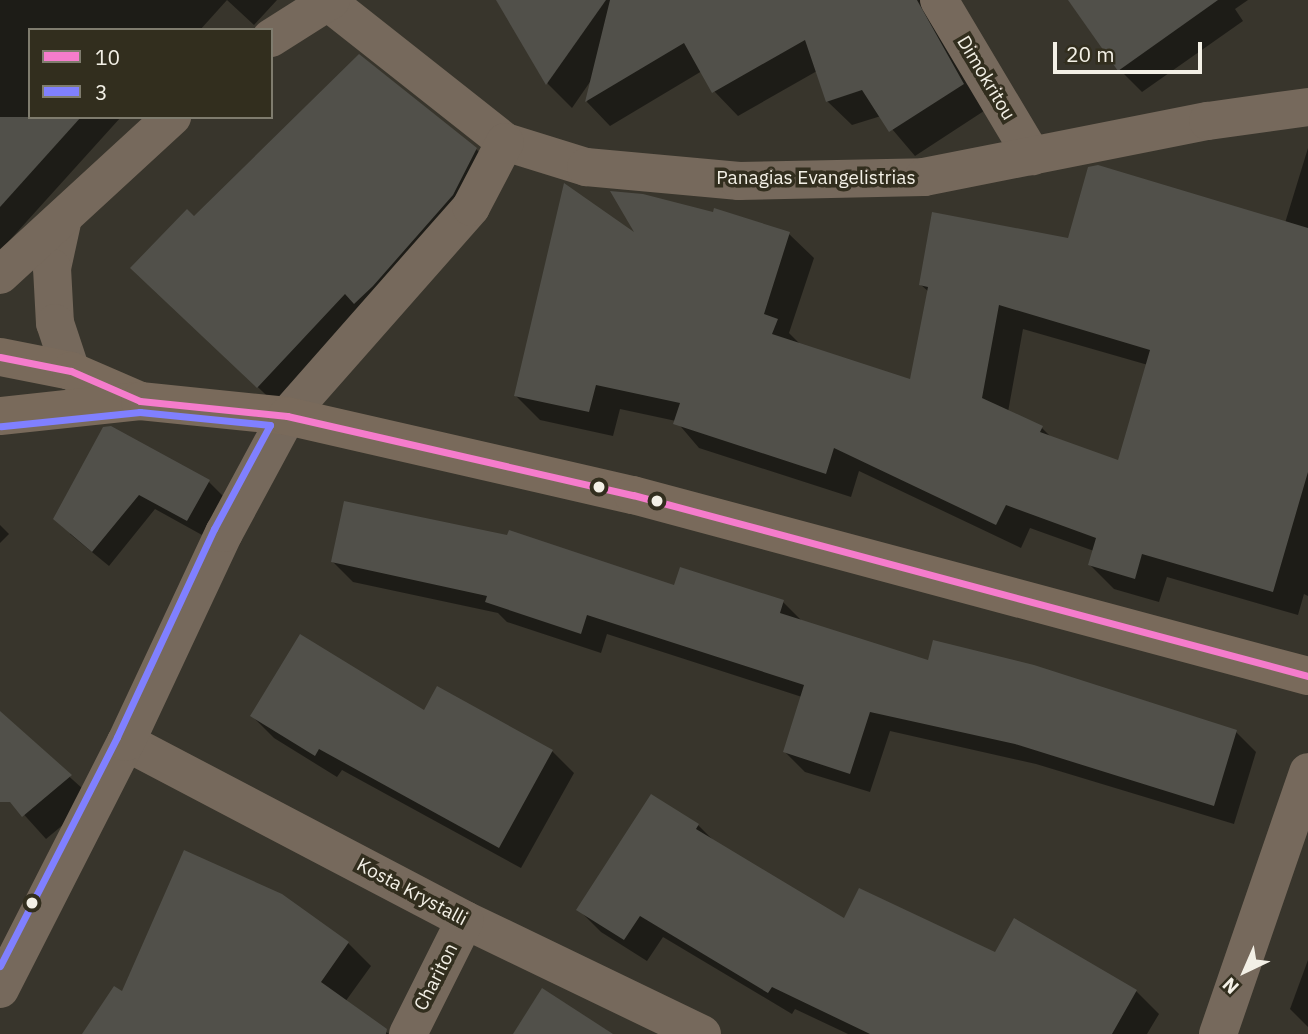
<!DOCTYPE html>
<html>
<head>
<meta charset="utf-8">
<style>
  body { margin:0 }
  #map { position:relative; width:1308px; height:1034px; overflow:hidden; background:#38352c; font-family:"IBM Plex Sans",sans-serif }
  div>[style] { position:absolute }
  .shadow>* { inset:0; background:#0007 }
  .building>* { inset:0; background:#51504a }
  .street>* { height:38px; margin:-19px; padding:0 19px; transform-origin:19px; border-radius:19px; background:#76695c }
  .secondary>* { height:38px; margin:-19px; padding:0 19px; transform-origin:19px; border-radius:19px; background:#796a5b }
  .bus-1>* { height:7px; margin:-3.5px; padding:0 3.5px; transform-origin:3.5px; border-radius:3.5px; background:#f57ccc }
  .bus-2>* { height:7px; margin:-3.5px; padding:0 3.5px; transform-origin:3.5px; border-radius:3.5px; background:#8080ff }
  .dots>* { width:19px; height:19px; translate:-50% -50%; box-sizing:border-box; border:4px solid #322e1e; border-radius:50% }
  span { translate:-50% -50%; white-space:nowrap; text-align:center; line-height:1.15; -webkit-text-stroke:7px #322e1e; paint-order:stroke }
  .street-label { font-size:19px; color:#f3f0e6 }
  .legend { position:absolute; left:28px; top:28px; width:245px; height:91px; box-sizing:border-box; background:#322e1e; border:2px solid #7f7c6e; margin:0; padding:9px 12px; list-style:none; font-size:21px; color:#f3f0e6 }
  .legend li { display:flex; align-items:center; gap:14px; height:35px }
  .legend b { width:35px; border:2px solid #7f7c6e }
  .north { position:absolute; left:1210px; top:936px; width:70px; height:70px; -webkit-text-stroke:5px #322e1e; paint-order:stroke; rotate:224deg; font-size:19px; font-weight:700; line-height:28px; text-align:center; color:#f3f0e6 }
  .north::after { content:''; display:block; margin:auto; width:24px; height:32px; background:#f3f0e6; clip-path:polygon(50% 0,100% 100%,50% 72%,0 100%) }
  .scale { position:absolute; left:1053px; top:42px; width:149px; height:32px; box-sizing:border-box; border:4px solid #f3f0e6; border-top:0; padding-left:9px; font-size:21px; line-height:24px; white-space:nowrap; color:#f3f0e6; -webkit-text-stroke:5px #322e1e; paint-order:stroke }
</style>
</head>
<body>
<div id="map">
  <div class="shadow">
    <div style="clip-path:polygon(0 0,277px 0,254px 25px,227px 0,200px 30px,30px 30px,30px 117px,121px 117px,0 251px)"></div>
    <div style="clip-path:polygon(498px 0,937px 0,987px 109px,915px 156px,881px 116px,852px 125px,827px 101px,817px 71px,738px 116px,714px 91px,702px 71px,610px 126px,587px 102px,592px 79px,572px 108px,548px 84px)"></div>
    <div style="clip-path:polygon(1070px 0,1248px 0,1235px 9px,1243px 21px,1142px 92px,1119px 69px)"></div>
    <div style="clip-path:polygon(evenodd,1308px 148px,1308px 596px,1304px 594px,1298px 615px,1167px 577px,1159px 602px,1114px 589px,1090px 565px,1094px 551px,1030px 528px,1021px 548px,859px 471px,851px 497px,699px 448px,676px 421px,620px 409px,613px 436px,540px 420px,516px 396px,640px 238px,789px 234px,814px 258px,789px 333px,802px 346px,912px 381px,929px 292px,921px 285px,1069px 240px,1285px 223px,1308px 148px,1023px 329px,1148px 365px,1119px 463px,1052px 438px,1042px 428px,1008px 412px,1023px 329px)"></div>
    <div style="clip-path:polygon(476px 149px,500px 173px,282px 410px,157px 292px,195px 218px)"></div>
    <div style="clip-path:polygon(104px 429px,209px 482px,224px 497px,202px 535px,155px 509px,109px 566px,70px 534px)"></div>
    <div style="clip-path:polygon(0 525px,9px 534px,0 543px)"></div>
    <div style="clip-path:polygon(333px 562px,675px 587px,783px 602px,803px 622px,929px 663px,1033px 666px,1236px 732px,1256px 752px,1234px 824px,1036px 764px,890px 731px,870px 792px,805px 772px,785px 752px,802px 697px,607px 634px,601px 653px,507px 622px,498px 613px,353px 582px)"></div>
    <div style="clip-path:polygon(425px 713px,552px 751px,574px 773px,521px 868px,342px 770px,337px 777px,274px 738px,252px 716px)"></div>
    <div style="clip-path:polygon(0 714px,94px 799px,46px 839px,0 788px)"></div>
    <div style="clip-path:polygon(698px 825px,715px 842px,845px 921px,996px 955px,1015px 920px,1136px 991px,1159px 1014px,1147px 1034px,848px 1034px,795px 1009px,792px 1014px,663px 937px,647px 961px,601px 932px,579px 910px)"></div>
    <div style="clip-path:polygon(281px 896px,348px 943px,371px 966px,345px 1002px,389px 1034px,84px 1034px,122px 994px)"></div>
    <div style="clip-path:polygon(1308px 960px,1308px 1027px,1290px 1009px)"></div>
  </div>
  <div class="building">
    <div style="clip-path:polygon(496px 0,606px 0,546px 85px)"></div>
    <div style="clip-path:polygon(610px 0,917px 0,964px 84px,889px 132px,862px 90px,826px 102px,805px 40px,712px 93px,684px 43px,585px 102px)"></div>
    <div style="clip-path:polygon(1068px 0,1218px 0,1118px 71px)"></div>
    <div style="clip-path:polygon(359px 54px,477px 148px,453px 195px,373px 286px,354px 304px,345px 294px,257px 388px,130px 268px,187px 209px,194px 216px)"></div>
    <div style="clip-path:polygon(0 117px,81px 117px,0 207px)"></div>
    <div style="clip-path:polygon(evenodd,1098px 165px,1308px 228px,1308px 472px,1273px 592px,1142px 554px,1135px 579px,1088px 565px,1096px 538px,1006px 505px,996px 525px,834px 448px,826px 474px,673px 424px,680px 403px,596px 385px,589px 412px,514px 396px,564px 183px,634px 232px,610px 191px,643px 194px,713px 212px,714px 208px,790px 232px,764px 314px,778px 319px,772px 334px,910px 379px,928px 287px,919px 285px,932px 212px,1068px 238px,1088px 167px,1098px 165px,999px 305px,1150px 350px,1118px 460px,1040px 432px,1043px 426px,982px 398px,999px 305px)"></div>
    <div style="clip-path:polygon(111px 426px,210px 480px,187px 521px,139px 495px,92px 552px,53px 519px,103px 427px)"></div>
    <div style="clip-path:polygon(344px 501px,507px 535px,509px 530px,674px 585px,680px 567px,784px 600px,780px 613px,928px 660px,933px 640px,1034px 665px,1237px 730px,1214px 806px,1015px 744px,870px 712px,850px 774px,783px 752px,804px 685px,587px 615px,581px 634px,485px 602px,487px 596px,331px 562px)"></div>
    <div style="clip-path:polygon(300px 634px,424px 710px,437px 686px,553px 750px,499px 848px,319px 749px,315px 756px,250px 716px)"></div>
    <div style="clip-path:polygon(0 711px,72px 775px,22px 817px,10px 802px,0 802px)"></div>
    <div style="clip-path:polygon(651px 794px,699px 824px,696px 829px,844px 918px,859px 888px,995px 952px,1014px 918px,1137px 990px,1112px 1034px,870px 1034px,772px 987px,768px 993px,640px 916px,624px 940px,576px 910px)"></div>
    <div style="clip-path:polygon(184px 850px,282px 894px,349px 942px,321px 982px,387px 1029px,386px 1034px,82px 1034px,114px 986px,122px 991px)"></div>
    <div style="clip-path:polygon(542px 988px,613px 1034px,513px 1034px)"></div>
  </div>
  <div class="street">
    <div style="left:939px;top:0;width:182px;rotate:59.2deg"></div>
    <div style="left:328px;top:2px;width:226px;rotate:38.3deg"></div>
    <div style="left:505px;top:142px;width:85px;rotate:17.2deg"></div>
    <div style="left:586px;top:167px;width:154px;rotate:5.2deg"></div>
    <div style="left:739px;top:181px;width:185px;rotate:-1.2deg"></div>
    <div style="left:924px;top:177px;width:289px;rotate:-11.2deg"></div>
    <div style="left:1208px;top:121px;width:101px;rotate:-8deg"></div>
    <div style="left:271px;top:38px;width:71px;rotate:-32.3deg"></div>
    <div style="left:63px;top:218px;width:51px;rotate:102.4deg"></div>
    <div style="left:52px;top:268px;width:55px;rotate:86.9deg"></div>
    <div style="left:55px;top:323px;width:51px;rotate:71.6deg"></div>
    <div style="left:0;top:275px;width:234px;rotate:-42.6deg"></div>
    <div style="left:126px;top:742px;width:383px;rotate:27.7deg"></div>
    <div style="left:465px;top:920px;width:263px;rotate:25.7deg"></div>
    <div style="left:0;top:989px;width:277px;rotate:-63deg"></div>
    <div style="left:126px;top:742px;width:231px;rotate:-64.9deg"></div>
    <div style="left:224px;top:533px;width:133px;rotate:-61.7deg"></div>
    <div style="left:287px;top:416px;width:278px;rotate:-48.6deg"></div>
    <div style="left:471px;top:207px;width:73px;rotate:-62.4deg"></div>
    <div style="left:408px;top:1034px;width:127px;rotate:-63.4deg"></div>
    <div style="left:1218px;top:1034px;width:277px;rotate:-71deg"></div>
  </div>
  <div class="secondary">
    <div style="left:0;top:357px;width:72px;rotate:11.2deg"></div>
    <div style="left:71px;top:371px;width:73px;rotate:23.4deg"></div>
    <div style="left:0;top:416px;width:141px;rotate:-6.1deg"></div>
    <div style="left:140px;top:401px;width:148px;rotate:5.8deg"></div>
    <div style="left:287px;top:416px;width:355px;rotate:12.9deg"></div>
    <div style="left:633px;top:495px;width:699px;rotate:15.01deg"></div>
  </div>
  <div class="bus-1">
    <div style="left:0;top:357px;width:72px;rotate:11.2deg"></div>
    <div style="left:71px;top:371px;width:75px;rotate:23.5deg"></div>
    <div style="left:140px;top:401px;width:148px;rotate:5.8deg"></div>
    <div style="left:287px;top:416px;width:355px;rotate:12.9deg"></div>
    <div style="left:633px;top:495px;width:699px;rotate:15.01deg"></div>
  </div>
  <div class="bus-2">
    <div style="left:0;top:966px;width:257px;rotate:-62.9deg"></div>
    <div style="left:117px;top:737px;width:230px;rotate:-65deg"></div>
    <div style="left:214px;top:529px;width:118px;rotate:-61.7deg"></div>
    <div style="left:270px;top:425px;width:131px;rotate:-174.3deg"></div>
    <div style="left:140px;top:412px;width:140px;rotate:174.2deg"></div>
  </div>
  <div class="dots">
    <div style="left:599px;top:487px;background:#f3f0e6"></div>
    <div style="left:657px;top:501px;background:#f3f0e6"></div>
    <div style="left:32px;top:903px;background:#f3f0e6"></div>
  </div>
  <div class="street-label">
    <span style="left:986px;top:78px;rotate:59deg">Dimokritou</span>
    <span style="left:816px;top:178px">Panagias Evangelistrias</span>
    <span style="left:412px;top:892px;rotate:28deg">Kosta Krystalli</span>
    <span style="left:436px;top:977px;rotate:-63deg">Chariton</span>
  </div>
  <ul class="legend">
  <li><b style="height:9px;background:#f57ccc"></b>10</li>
  <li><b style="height:9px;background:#8080ff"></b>3</li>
  </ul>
  <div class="north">N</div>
  <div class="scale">20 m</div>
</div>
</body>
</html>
